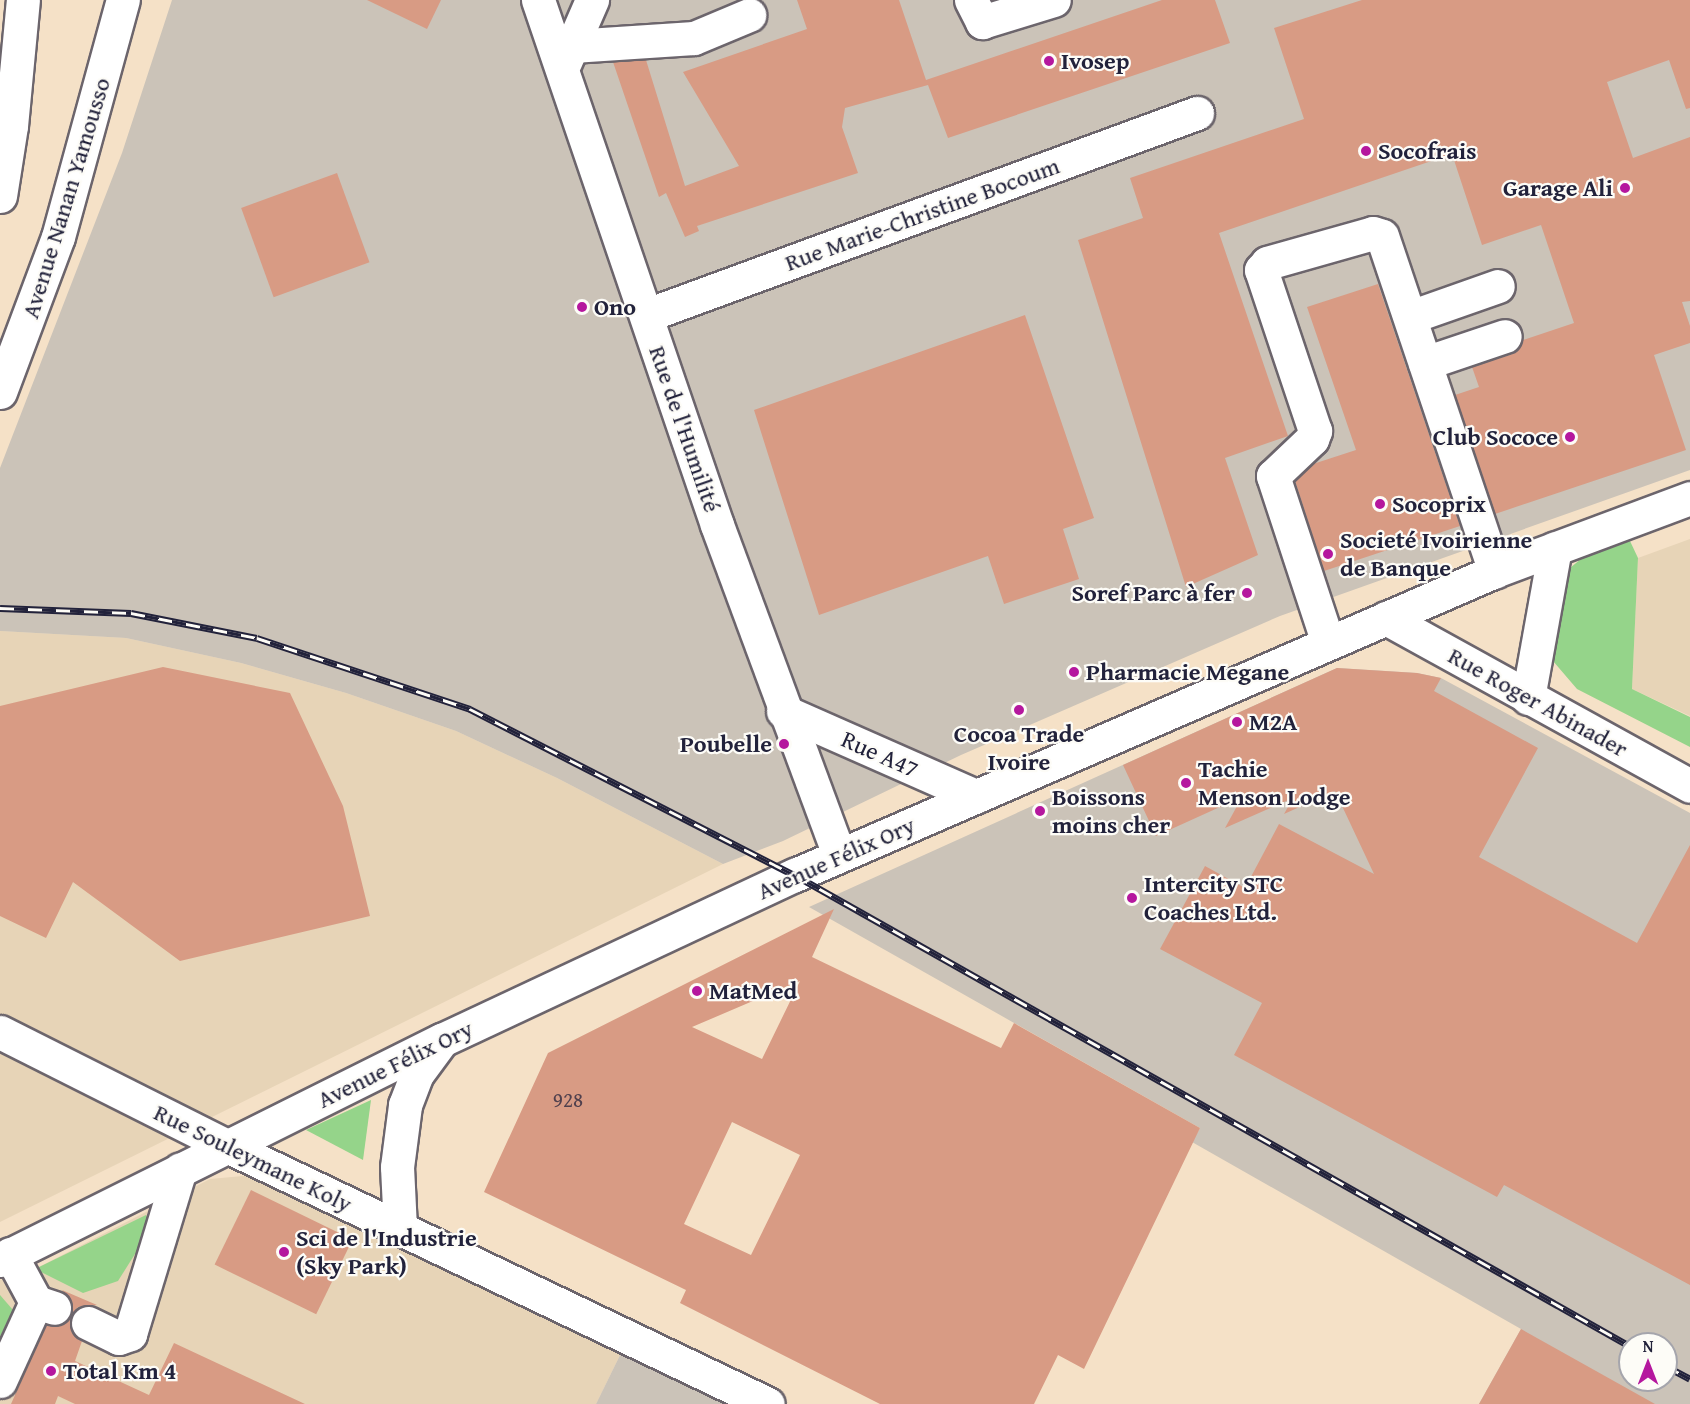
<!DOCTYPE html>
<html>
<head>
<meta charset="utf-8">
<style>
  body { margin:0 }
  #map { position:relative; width:1690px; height:1404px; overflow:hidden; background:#f5e1c7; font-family:"Gentium Book Plus",serif }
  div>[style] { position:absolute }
  .built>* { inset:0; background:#e7d4b7 }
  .industrial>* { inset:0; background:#cbc3b8 }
  .green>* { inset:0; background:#95d48a }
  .building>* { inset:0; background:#d89b84; transform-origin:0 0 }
  .roads { filter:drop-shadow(2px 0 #6c656c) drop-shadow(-2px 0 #6c656c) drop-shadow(0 2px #6c656c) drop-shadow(0 -2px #6c656c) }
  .minor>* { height:33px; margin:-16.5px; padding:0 16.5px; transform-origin:16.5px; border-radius:16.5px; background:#fff }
  .major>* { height:33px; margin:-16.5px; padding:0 16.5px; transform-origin:16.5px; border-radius:16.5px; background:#fff }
  .rail>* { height:7px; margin-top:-3.5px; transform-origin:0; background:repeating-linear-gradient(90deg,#fdfcf7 0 14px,#22223b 0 28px); box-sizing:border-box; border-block:2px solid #22223b }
  .dots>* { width:16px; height:16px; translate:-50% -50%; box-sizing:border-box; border:3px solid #fdfcf7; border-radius:50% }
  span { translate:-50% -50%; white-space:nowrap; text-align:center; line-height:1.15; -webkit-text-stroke:4.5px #fdfcf7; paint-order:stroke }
  .number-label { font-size:21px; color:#50404d }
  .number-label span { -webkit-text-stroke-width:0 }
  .poi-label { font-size:24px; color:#22223b; font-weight:700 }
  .left { translate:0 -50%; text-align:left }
  .right { translate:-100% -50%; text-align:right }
  .street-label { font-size:24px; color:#22223b }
  .north { position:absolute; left:1618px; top:1332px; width:60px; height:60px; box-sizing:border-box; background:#fdfcf7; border:2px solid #a5a5ac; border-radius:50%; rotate:0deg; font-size:16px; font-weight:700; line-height:24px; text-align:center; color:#22223b }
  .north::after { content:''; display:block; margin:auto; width:21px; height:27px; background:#b5179e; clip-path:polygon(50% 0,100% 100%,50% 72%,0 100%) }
</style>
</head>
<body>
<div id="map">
  <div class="built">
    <div style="clip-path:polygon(1690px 539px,1690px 716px,1632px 689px,1638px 558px)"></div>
    <div style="clip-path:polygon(0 631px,126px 638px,241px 663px,346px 693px,456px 731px,557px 778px,723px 864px,0 1222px)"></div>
    <div style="clip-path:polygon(254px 1175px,623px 1349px,596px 1404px,0 1404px,0 1280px,35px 1269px,210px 1179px)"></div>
  </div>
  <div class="industrial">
    <div style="clip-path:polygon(172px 0,1690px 0,1690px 470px,1280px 616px,961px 755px,783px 841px,723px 864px,557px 778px,456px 731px,346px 693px,241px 663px,126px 638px,0 631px,0 468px,122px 153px)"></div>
    <div style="clip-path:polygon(evenodd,1337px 668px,1417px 673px,1441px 678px,1690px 813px,1690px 1404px,1479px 1404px,1521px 1329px,1192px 1142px,1200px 1128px,809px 907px,1337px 668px,1630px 1344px,1666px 1344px,1666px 1380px,1630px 1380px,1630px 1344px)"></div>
    <div style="clip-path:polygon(623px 1349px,732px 1404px,596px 1404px)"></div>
  </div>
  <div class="green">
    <div style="clip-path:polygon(1630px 541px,1638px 558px,1632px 689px,1690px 717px,1690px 747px,1577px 689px,1553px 661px,1560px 576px,1581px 559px)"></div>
    <div style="clip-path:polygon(371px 1100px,363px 1160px,306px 1130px)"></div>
    <div style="clip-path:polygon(146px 1215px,152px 1227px,118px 1281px,83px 1293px,35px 1269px)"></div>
    <div style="clip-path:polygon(0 1295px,13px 1310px,0 1337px)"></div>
  </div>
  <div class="building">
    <div style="clip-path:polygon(367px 0,441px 0,427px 29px)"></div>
    <div style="clip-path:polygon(797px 0,899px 0,926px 80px,1162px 0,1215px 0,1230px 43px,948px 138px,928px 85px,845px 108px,842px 127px,858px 173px,697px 226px,699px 231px,685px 237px,666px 193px,659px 197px,613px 62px,646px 60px,685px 186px,739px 166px,683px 72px,807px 29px)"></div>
    <div style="clip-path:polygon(1362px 0,1690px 0,1690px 108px,1686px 109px,1669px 60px,1607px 82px,1633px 158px,1690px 137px,1690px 301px,1682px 302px,1690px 326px,1690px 343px,1654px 355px,1686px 450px,1495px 514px,1455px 395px,1479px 387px,1472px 367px,1512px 354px,1523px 340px,1574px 323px,1541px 225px,1482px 245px,1452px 154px,1219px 233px,1288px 436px,1225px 458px,1258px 555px,1186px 587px,1078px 240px,1143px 218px,1130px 178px,1304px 119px,1274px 28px)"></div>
    <div style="left:337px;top:173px;width:95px;height:102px;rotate:70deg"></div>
    <div style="clip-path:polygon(1378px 284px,1460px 526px,1324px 571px,1295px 481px,1313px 464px,1356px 450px,1307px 307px)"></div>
    <div style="clip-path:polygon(1025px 315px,1094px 518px,1063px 529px,1079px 579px,1004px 604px,988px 556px,819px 615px,754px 410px)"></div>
    <div style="clip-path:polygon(163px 667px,290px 693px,343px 806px,370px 916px,180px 961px,73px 882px,46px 938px,0 916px,0 706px)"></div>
    <div style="clip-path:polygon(1337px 668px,1417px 673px,1441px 678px,1434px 691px,1538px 748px,1479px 857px,1637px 943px,1690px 845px,1690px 1285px,1504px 1185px,1497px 1197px,1234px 1055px,1262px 1003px,1160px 949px,1205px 866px,1245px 888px,1279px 824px,1374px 874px,1335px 791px,1284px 814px,1293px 798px,1225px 828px,1242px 797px,1156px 836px,1123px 765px)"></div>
    <div style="clip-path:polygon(evenodd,834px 909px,812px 957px,1001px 1048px,1014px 1023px,1200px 1128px,1084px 1369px,1058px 1355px,1034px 1404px,880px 1404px,680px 1303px,686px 1290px,484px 1192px,548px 1053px,834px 909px,800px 981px,762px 1059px,692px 1027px,800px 981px,834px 909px,732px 1122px,800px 1155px,751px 1255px,684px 1224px,732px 1122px)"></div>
    <div style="left:251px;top:1190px;width:113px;height:83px;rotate:26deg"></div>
    <div style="clip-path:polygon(62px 1290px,97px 1305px,78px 1307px,72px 1314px,72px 1304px)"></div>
    <div style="clip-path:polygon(71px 1315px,72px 1333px,82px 1341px,75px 1361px,149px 1395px,174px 1343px,305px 1404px,75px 1404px,58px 1396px,55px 1404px,11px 1404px,46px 1325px,58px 1326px)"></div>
    <div style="clip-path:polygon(1521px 1329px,1655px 1404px,1479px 1404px)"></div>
  </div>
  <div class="roads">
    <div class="minor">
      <div style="left:538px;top:0;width:555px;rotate:71.17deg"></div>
      <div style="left:717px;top:525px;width:352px;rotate:69.7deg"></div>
      <div style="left:971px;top:0;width:25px;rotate:63deg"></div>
      <div style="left:982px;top:22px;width:75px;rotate:-17deg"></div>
      <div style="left:572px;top:46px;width:122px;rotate:-3.8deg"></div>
      <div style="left:694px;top:38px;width:60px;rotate:-22.7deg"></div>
      <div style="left:565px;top:62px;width:68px;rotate:-66.5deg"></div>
      <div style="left:647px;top:315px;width:586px;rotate:-20.17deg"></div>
      <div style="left:1410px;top:317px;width:93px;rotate:-19.4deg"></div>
      <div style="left:1425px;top:363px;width:84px;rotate:-18.6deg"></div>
      <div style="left:1386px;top:618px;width:347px;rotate:28.9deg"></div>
      <div style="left:1328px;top:643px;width:176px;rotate:-108.2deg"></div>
      <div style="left:1273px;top:476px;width:54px;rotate:-43.5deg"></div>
      <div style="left:1312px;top:439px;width:9px;rotate:-69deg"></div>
      <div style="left:1315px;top:431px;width:170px;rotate:-108.5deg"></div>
      <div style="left:1261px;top:270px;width:9px;rotate:-49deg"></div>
      <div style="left:1267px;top:263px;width:110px;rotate:-15.8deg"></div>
      <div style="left:1373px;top:233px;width:9px;rotate:18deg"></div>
      <div style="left:1382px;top:236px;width:354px;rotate:71.4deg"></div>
      <div style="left:1528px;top:698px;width:152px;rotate:-79.8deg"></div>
      <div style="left:783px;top:711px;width:211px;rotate:23.8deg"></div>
      <div style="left:0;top:1032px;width:254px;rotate:26.7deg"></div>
      <div style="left:227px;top:1146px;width:599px;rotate:25.5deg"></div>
      <div style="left:10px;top:1254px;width:55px;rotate:61.6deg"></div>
      <div style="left:36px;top:1302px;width:19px;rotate:18deg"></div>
      <div style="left:0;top:1260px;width:494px;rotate:-26.5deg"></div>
      <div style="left:442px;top:1040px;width:390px;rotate:-25.1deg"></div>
      <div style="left:795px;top:875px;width:763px;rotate:-23.47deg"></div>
      <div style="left:1495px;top:571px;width:208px;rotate:-20.5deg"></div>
      <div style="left:88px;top:1323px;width:34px;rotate:26deg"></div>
      <div style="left:119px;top:1338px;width:12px;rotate:-20deg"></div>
      <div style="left:130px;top:1334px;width:172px;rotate:-73.1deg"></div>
      <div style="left:0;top:1381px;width:87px;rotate:-65.5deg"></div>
    </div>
    <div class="major">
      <div style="left:0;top:196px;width:71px;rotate:-81.1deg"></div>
      <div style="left:11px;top:126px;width:127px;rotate:-84.6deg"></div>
      <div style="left:0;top:392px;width:165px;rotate:-69.5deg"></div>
      <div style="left:58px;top:237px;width:246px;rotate:-74.7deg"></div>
      <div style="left:400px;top:1228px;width:61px;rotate:-92.8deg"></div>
      <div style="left:397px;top:1167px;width:63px;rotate:-82.6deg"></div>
      <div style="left:405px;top:1105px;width:33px;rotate:-69deg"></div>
      <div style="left:417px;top:1074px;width:42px;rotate:-53.7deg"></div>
    </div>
  </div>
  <div class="rail">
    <div style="left:0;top:608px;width:131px;rotate:2.2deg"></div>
    <div style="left:131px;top:613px;width:128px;rotate:11.2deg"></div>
    <div style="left:257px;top:638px;width:225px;rotate:18.4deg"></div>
    <div style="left:470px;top:709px;width:365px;rotate:27.1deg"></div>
    <div style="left:795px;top:875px;width:959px;rotate:29.43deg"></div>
    <div style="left:1666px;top:1366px;width:27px;rotate:28deg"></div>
  </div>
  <div class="dots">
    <div style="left:1049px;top:61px;background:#b5179e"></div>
    <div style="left:1366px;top:151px;background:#b5179e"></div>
    <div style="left:1625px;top:188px;background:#b5179e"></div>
    <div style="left:582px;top:307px;background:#b5179e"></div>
    <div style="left:1570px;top:437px;background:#b5179e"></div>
    <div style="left:1380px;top:504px;background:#b5179e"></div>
    <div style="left:1328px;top:554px;background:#b5179e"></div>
    <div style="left:1247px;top:593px;background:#b5179e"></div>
    <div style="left:1074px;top:672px;background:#b5179e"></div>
    <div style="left:1019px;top:710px;background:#b5179e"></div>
    <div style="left:1237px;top:722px;background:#b5179e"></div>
    <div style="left:784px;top:744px;background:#b5179e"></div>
    <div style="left:1186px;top:783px;background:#b5179e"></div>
    <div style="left:1040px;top:811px;background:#b5179e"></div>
    <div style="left:1132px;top:898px;background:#b5179e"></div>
    <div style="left:697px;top:991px;background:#b5179e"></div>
    <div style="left:284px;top:1252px;background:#b5179e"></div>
    <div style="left:51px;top:1371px;background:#b5179e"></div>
  </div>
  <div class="number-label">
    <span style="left:568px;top:1100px">928</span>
  </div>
  <div class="poi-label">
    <span class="left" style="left:1061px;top:61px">Ivosep</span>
    <span class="left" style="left:1378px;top:151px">Socofrais</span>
    <span class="right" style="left:1613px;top:188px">Garage Ali</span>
    <span class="left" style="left:594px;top:307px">Ono</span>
    <span class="right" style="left:1558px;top:437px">Club Sococe</span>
    <span class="left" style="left:1392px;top:504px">Socoprix</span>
    <span class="left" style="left:1340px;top:554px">Societé Ivoirienne<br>de Banque</span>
    <span class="right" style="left:1235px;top:593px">Soref Parc à fer</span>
    <span class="left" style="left:1086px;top:672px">Pharmacie Megane</span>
    <span class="left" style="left:1249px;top:722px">M2A</span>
    <span style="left:1019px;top:748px">Cocoa Trade<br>Ivoire</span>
    <span class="right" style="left:772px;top:744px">Poubelle</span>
    <span class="left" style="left:1198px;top:783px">Tachie<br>Menson Lodge</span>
    <span class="left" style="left:1052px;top:811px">Boissons<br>moins cher</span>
    <span class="left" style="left:1144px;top:898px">Intercity STC<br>Coaches Ltd.</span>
    <span class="left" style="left:709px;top:991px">MatMed</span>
    <span class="left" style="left:296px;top:1252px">Sci de l'Industrie<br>(Sky Park)</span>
    <span class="left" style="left:63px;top:1371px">Total Km 4</span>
  </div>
  <div class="street-label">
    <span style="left:66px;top:198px;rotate:-73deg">Avenue Nanan Yamousso</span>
    <span style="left:922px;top:214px;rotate:-20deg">Rue Marie-Christine Bocoum</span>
    <span style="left:685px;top:429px;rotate:71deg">Rue de l'Humilité</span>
    <span style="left:1538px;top:702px;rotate:29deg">Rue Roger Abinader</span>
    <span style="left:880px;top:754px;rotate:24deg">Rue A47</span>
    <span style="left:836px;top:858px;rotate:-24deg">Avenue Félix Ory</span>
    <span style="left:395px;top:1064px;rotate:-26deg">Avenue Félix Ory</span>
    <span style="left:253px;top:1158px;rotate:26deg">Rue Souleymane Koly</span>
  </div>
  <div class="north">N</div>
</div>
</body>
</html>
